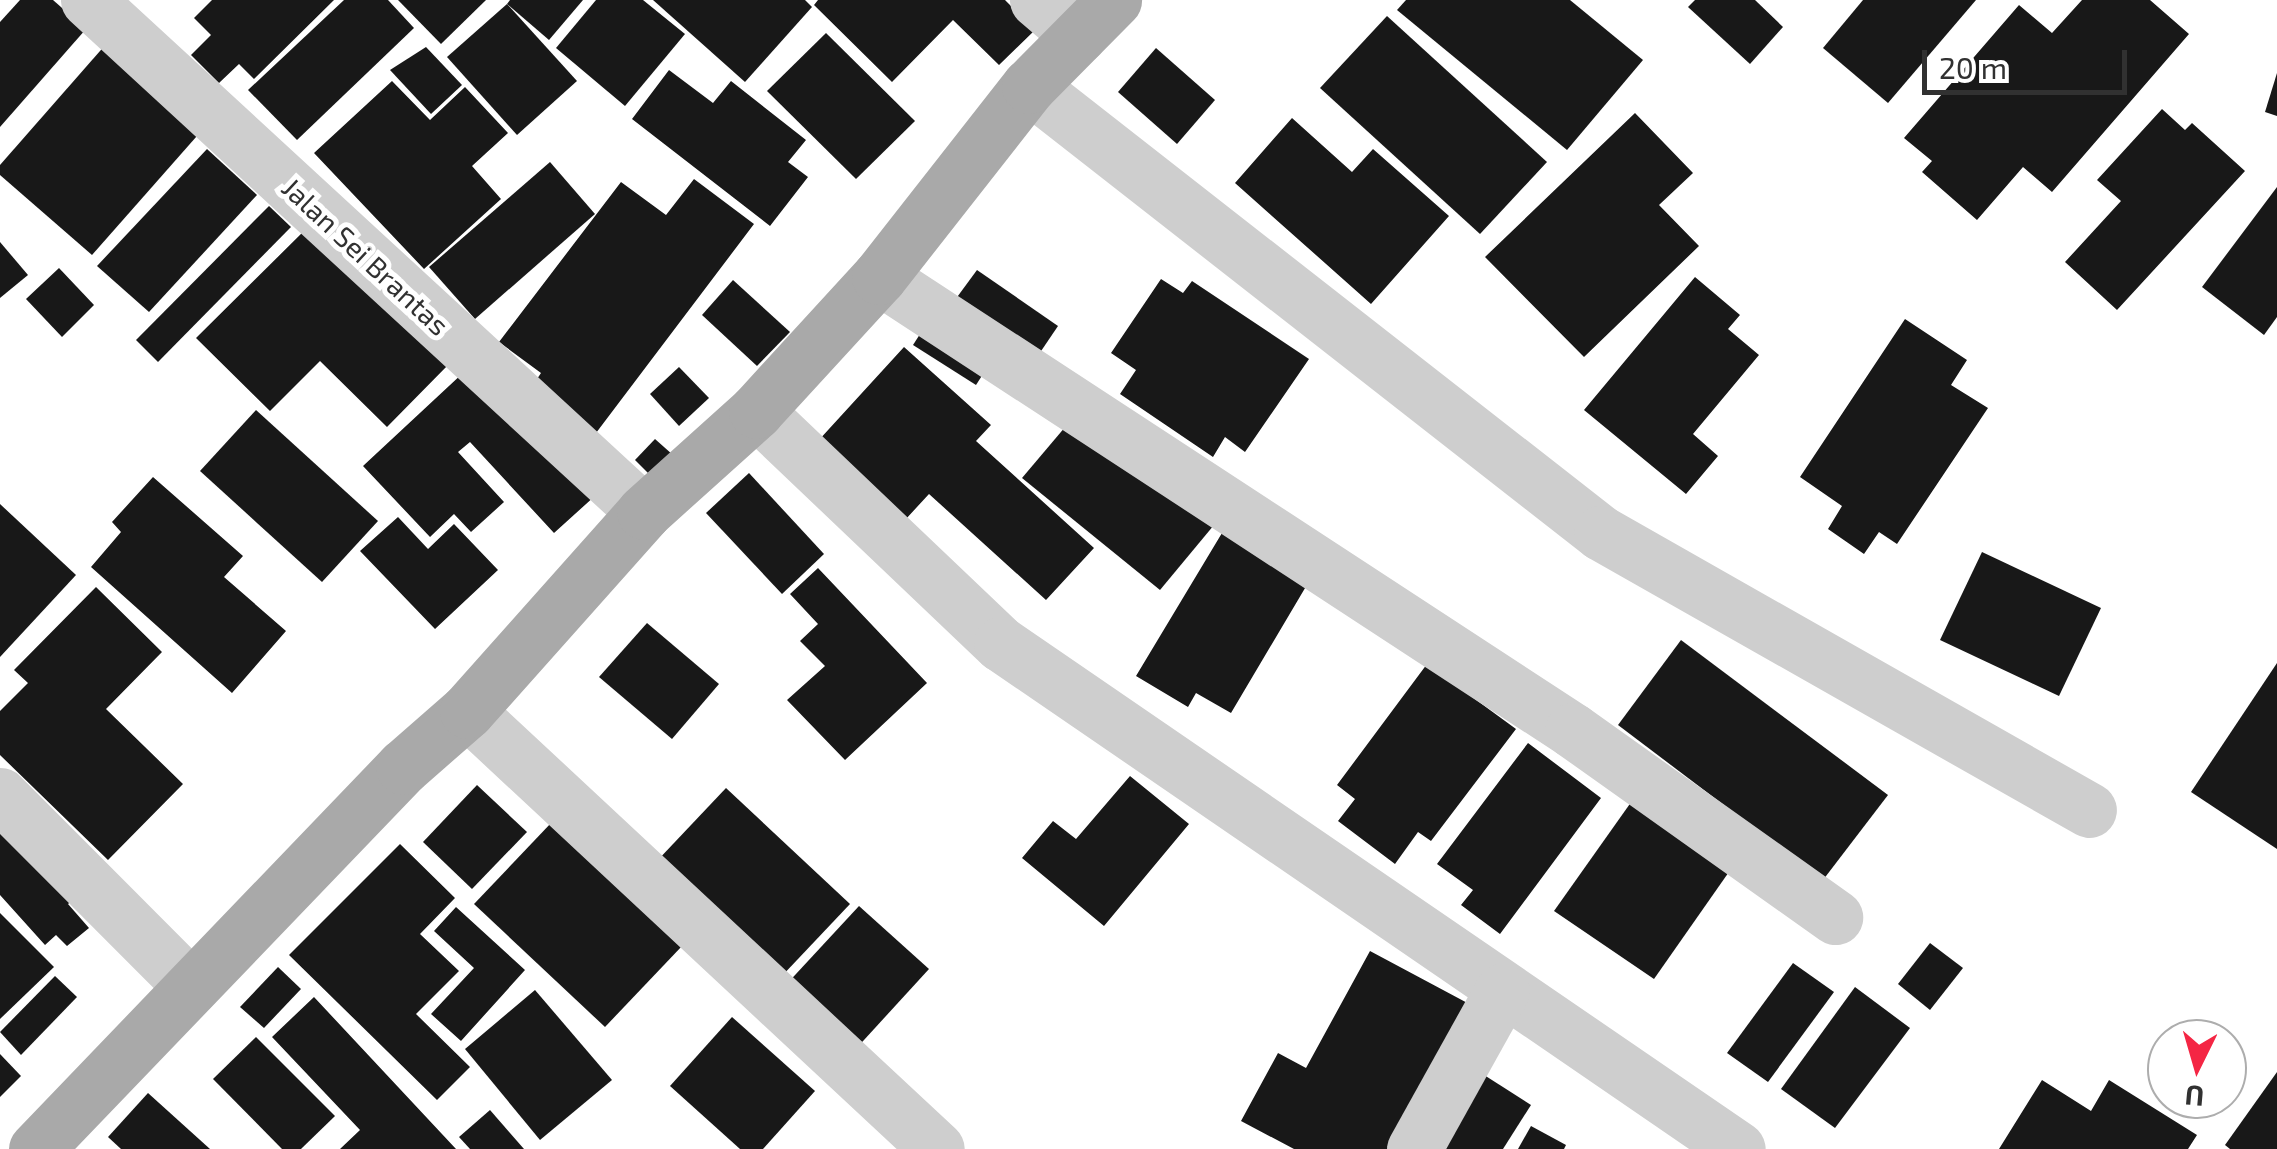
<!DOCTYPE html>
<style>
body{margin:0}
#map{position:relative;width:2277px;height:1149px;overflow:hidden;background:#fff;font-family:"Exo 2",sans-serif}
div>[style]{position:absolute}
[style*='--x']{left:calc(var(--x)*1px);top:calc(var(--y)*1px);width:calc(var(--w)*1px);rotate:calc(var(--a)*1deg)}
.building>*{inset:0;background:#181818}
.minor>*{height:55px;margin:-27.5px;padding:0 27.5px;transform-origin:27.5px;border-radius:27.5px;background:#cecece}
.primary>*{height:55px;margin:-27.5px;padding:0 27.5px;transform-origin:27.5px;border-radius:27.5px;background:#a9a9a9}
span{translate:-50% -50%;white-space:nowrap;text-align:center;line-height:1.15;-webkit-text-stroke:10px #fff;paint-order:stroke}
.street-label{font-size:28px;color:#313131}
.north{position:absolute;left:2147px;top:1019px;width:100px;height:100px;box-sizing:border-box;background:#fff;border:2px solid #adadad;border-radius:50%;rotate:185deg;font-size:28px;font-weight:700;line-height:40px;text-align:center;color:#313131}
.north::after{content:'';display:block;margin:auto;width:35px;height:45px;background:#f42644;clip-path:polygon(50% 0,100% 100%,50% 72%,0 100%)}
.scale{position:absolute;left:1922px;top:50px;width:205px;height:45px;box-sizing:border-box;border:5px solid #313131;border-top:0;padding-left:12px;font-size:30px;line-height:35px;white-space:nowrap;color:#313131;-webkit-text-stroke:8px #fff;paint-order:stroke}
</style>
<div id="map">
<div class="building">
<div style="clip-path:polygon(20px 0,53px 0,86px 29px,0 127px,0 22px)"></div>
<div style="clip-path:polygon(212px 0,334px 0,254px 79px,239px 64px,219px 83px,191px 55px,211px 35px,194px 18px)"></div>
<div style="clip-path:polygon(344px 0,388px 0,414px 28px,297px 140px,248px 90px)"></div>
<div style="clip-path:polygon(398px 0,486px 0,441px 44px)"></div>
<div style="clip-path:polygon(510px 0,583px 0,549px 40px,507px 4px)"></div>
<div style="clip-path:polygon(596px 0,643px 0,685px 34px,625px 106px,556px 48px)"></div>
<div style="clip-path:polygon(653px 0,805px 0,812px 7px,745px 82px)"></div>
<div style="clip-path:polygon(818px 0,1005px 0,1035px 30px,999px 65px,953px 20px,892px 82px,814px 5px)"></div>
<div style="clip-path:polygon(1406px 0,1570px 0,1643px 60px,1567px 150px,1397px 10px)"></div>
<div style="clip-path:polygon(1695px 0,1755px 0,1783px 27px,1750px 64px,1688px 7px)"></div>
<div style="clip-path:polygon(1863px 0,1976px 0,1888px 103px,1823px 48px)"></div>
<div style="clip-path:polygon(2082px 0,2150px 0,2189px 34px,2052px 192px,2023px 167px,1977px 220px,1922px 172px,1932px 161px,1904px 138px,2019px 5px,2052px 33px)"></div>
<div style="clip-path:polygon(507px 4px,577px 81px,517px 135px,447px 57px)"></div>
<div style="clip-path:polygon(1387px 16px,1547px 162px,1480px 234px,1320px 88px)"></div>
<div style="clip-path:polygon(826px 33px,915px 121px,856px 179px,767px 91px)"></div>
<div style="clip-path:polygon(107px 43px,204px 128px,92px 255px,0 175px,0 165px)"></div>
<div style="clip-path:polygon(426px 47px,462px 85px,431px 114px,390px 70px)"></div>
<div style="clip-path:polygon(1156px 48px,1215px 100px,1177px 144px,1118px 92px)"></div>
<div style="clip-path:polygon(669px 70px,713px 103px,731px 81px,806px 140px,788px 162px,808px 177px,770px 226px,632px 119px)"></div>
<div style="clip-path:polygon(2277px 73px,2277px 116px,2265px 112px)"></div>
<div style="clip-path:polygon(392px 81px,430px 120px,465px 87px,508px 133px,472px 166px,501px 199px,424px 269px,314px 153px)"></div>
<div style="clip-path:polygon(2162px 109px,2185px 130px,2192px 123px,2245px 171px,2117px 310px,2065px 262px,2121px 201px,2097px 180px)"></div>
<div style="clip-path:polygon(1635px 113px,1693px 173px,1659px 205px,1699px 246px,1584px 357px,1485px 257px)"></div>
<div style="clip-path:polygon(1292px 118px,1352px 172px,1373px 149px,1449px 216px,1371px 304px,1235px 183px)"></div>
<div style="clip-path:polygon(207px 149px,257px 195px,149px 312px,97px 266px)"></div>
<div style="clip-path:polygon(550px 162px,595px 214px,475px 319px,429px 267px)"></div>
<div style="clip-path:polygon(694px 179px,754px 224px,596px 433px,533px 385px,541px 373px,499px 342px,621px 182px,666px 215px)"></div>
<div style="clip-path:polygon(2277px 187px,2277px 317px,2264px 335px,2202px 287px)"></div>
<div style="clip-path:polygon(269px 206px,291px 227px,158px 362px,136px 340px)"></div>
<div style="clip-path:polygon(309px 226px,449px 364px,387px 427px,320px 361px,270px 411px,196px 338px)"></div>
<div style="clip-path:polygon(0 242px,28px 275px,0 298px)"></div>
<div style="clip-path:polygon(59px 268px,94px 305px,62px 337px,26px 299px)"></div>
<div style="clip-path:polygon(977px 270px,1058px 326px,1035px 360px,952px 304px)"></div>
<div style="clip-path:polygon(1695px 277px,1740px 315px,1728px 329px,1759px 355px,1693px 434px,1718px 456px,1686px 494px,1584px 410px)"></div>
<div style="clip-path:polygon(1161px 279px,1183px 293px,1192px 281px,1309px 359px,1245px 452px,1225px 437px,1213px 457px,1120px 394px,1136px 370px,1111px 353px)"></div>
<div style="clip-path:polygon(733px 280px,790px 332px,757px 366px,702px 315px)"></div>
<div style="clip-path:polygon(931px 317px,994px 357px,976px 385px,913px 345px)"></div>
<div style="clip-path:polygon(1905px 319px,1967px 360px,1951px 385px,1988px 408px,1897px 544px,1879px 532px,1864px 554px,1828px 529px,1842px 506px,1800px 477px)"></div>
<div style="clip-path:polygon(904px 347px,991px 425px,976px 441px,1094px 548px,1046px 600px,929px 494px,905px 520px,818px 441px)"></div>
<div style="clip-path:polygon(679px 367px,709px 398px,679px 426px,650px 394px)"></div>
<div style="clip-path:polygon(464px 372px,596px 495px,554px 533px,470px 442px,458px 452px,504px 502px,471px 532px,454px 514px,430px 537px,363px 466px)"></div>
<div style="clip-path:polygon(256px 410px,378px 521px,322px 582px,200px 471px)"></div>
<div style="clip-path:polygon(1077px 413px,1214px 525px,1160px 590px,1022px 478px)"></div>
<div style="clip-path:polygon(655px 439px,673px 455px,652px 477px,635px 460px)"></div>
<div style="clip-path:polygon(749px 473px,824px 554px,782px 594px,706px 513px)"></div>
<div style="clip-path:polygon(153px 477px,243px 556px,224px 577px,286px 631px,232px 693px,91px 567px,121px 532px,112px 522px)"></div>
<div style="clip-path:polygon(0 504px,76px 575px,0 657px)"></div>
<div style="clip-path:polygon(398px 517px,428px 549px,454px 524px,498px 570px,435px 629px,360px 551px)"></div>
<div style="clip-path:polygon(1225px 528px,1311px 578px,1231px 713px,1196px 693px,1188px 707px,1136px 676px)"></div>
<div style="clip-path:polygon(1982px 552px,2101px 608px,2059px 696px,1940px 640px)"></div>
<div style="clip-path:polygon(818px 568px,927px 683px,845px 760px,787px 700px,825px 666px,800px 641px,818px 624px,790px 594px)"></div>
<div style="clip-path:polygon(96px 587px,162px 652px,106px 709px,183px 784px,108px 860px,0 755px,0 711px,28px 683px,14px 670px)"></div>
<div style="clip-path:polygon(647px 623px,719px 684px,672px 739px,599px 677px)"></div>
<div style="clip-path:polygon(1681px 640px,1888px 795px,1823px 880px,1618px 725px)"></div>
<div style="clip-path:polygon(2277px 663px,2277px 849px,2191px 792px)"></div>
<div style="clip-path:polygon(1427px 664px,1516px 729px,1431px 841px,1418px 832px,1395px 864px,1338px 821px,1355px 799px,1337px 785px)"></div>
<div style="clip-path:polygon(1528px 743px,1601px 798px,1500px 934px,1461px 905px,1473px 890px,1437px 864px)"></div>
<div style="clip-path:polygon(1130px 776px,1189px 824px,1104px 926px,1022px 858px,1053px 821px,1076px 839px)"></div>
<div style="clip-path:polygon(477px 785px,527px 832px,472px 889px,423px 842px)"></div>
<div style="clip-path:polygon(726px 788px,850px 904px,780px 978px,656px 862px)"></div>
<div style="clip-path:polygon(1639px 791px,1738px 859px,1654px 979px,1554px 911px)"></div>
<div style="clip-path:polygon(0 816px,75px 898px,68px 904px,89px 928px,67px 946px,56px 935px,45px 945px,0 895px)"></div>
<div style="clip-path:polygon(552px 822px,683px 945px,605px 1027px,474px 904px)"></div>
<div style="clip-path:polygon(400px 844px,455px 898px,420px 934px,459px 971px,416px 1014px,470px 1067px,437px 1100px,289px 955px)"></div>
<div style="clip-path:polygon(859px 906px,929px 969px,853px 1052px,783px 988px)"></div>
<div style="clip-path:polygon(456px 907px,525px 970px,461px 1041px,431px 1014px,474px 968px,434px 931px)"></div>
<div style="clip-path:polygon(0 913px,54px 967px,0 1019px)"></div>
<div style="clip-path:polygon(1930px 943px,1963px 968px,1930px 1010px,1898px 984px)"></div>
<div style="clip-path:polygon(1370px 951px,1473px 1006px,1395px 1149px,1294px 1149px,1241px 1121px,1278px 1053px,1306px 1068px)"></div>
<div style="clip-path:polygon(1793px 963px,1834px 992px,1768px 1082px,1727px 1053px)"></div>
<div style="clip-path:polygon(278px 967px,301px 989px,264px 1028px,240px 1007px)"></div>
<div style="clip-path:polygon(55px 976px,77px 997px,21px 1055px,0 1032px)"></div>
<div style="clip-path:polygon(1855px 987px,1910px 1028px,1835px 1128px,1781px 1089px)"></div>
<div style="clip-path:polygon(535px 990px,612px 1080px,540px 1140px,465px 1049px)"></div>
<div style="clip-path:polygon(314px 997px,456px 1149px,340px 1149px,360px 1130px,272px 1037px)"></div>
<div style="clip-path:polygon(732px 1017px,815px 1091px,763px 1149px,740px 1149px,670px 1086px)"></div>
<div style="clip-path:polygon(256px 1037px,335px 1116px,301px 1149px,282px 1149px,213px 1079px)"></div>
<div style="clip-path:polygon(0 1054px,21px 1076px,0 1097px)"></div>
<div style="clip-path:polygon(2277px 1072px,2277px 1149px,2230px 1149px,2225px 1145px)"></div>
<div style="clip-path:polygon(1481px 1073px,1531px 1105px,1503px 1149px,1433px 1149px)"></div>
<div style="clip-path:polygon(2042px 1080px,2091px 1111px,2109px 1080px,2197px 1135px,2188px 1149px,1999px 1149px)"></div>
<div style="clip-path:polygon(148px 1093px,210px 1149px,121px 1149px,108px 1137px)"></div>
<div style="clip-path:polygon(490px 1110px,524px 1149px,470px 1149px,459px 1137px)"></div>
<div style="clip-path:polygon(1531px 1126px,1566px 1145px,1564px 1149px,1518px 1149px)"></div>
</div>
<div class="minor">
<div style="--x:88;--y:0;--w:756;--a:42.64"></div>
<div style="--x:1037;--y:0;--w:55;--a:40.6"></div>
<div style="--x:1029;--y:86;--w:726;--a:38.01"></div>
<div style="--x:1601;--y:533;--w:561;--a:29.58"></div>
<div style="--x:879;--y:277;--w:828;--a:33.17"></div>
<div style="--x:1572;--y:730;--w:323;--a:35.4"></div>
<div style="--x:756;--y:411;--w:338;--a:43.6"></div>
<div style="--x:1001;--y:644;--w:893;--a:34.42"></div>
<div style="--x:467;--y:711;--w:642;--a:42.98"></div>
<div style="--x:0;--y:795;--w:271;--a:45.1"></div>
<div style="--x:1414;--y:1149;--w:181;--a:-60.9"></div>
</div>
<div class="primary">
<div style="--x:36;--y:1149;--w:530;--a:-46.15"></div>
<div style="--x:403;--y:767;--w:85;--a:-41.2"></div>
<div style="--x:467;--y:711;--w:266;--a:-48.3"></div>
<div style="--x:644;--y:512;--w:151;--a:-42"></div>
<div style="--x:756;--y:411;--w:182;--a:-47.5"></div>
<div style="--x:879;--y:277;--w:243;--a:-51.9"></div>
<div style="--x:1029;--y:86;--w:121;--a:-45.3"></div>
</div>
<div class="street-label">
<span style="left:366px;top:256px;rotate:43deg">Jalan Sei Brantas</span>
</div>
<div class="north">U</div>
<div class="scale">20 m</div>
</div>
